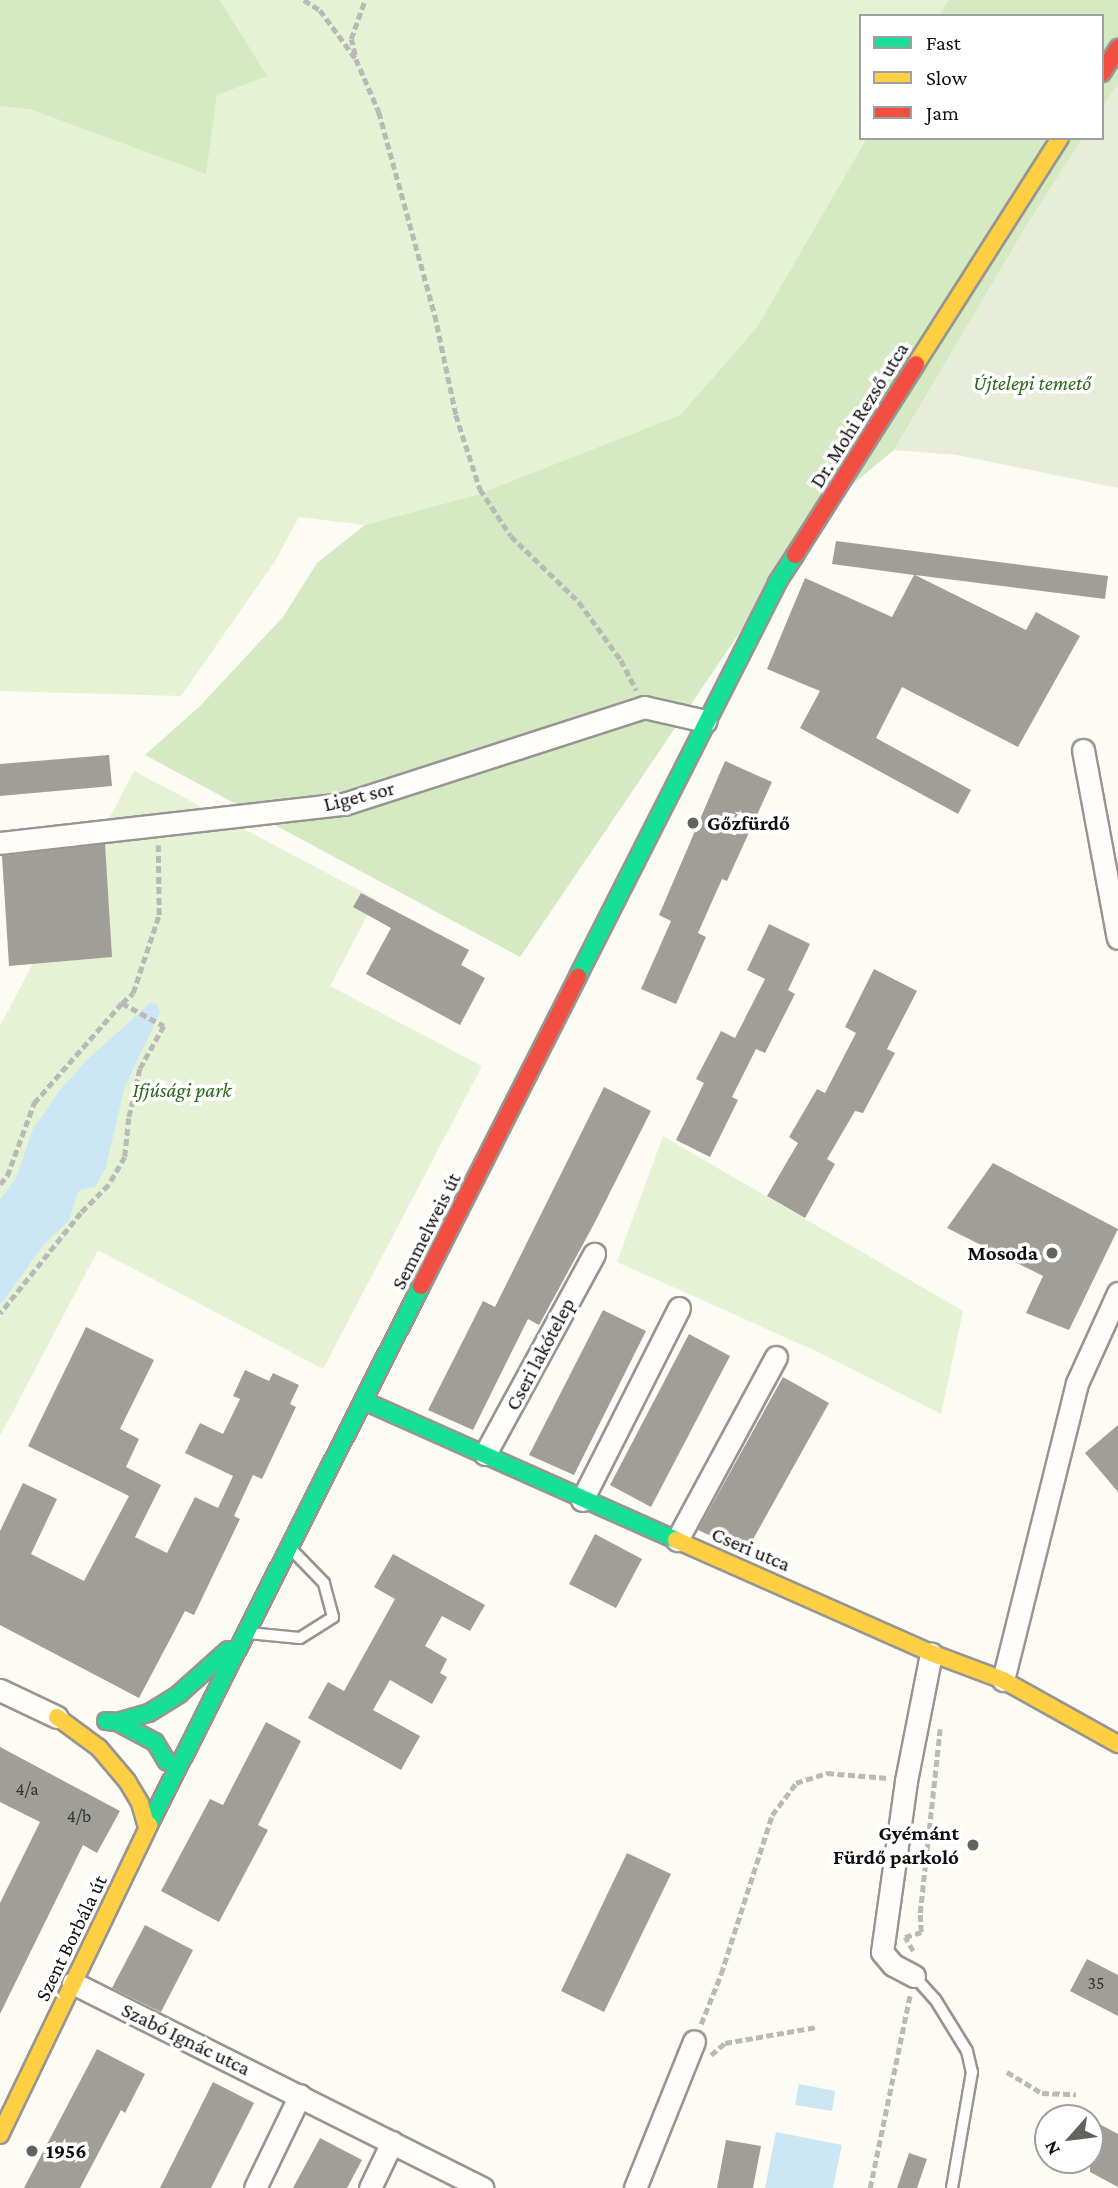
<!DOCTYPE html>
<meta charset="utf-8">
<style>
body{margin:0}
#map{position:relative;width:1118px;height:2188px;overflow:hidden;background:#fcfbf4;font-family:"Crimson Pro",serif}
div>[style]{position:absolute}
[style*='--x']{left:calc(var(--x)*1px);top:calc(var(--y)*1px);width:calc(var(--w)*1px);rotate:calc(var(--a)*1deg)}
.green>*{inset:0;background:#e5f2d4}
.forest>*{inset:0;background:#d5e9c2}
.cemetery>*{inset:0;background:#e7edd8}
.water>*{inset:0;background:#cbe6f5}
.building>*{inset:0;background:#a09e99}
.path>*{height:4.5px;margin-top:-2.25px;transform-origin:0;background:repeating-linear-gradient(90deg,#b9b9b8 0 7px,transparent 0 10.5px)}
.roads{filter:drop-shadow(2px 0 #969592) drop-shadow(-2px 0 #969592) drop-shadow(0 2px #969592) drop-shadow(0 -2px #969592)}
.lane>*{height:10px;margin:-5px;padding:0 5px;transform-origin:5px;border-radius:5px;background:#fffefd}
.street>*{height:21px;margin:-10.5px;padding:0 10.5px;transform-origin:10.5px;border-radius:10.5px;background:#fffefd}
.fast>*{height:16px;margin:-8px;padding:0 8px;transform-origin:8px;border-radius:8px;background:#16e098}
.slow>*{height:16px;margin:-8px;padding:0 8px;transform-origin:8px;border-radius:8px;background:#ffcf43}
.jam>*{height:16px;margin:-8px;padding:0 8px;transform-origin:8px;border-radius:8px;background:#f24e42}
.dots>*{width:19px;height:19px;translate:-50% -50%;box-sizing:border-box;border:4px solid #fff;border-radius:50%}
span{translate:-50% -50%;white-space:nowrap;text-align:center;line-height:1.15;-webkit-text-stroke:7px #fff;paint-order:stroke}
.number-label{font-size:18px;color:#333332}
.number-label span{-webkit-text-stroke-width:0}
.park-label{font-size:21px;color:#2c681e;font-style:italic}
.street-label{font-size:21px;color:#0f0f0f}
.poi-label{font-size:21px;color:#0f0f0f;font-weight:700}
.left{translate:0 -50%;text-align:left}
.right{translate:-100% -50%;text-align:right}
.legend{position:absolute;left:859px;top:14px;width:245px;height:126px;box-sizing:border-box;background:#fff;border:2px solid #9f9f9f;margin:0;padding:9px 12px;list-style:none;font-size:21px;color:#0f0f0f}
.legend li{display:flex;align-items:center;gap:14px;height:35px}
.legend b{width:35px;border:2px solid #9f9f9f}
.north{position:absolute;left:1034px;top:2104px;width:70px;height:70px;box-sizing:border-box;background:#fff;border:2px solid #9f9f9f;border-radius:50%;rotate:242deg;font-size:19px;font-weight:700;line-height:28px;text-align:center;color:#0f0f0f}
.north::after{content:'';display:block;margin:auto;width:24px;height:32px;background:#62625f;clip-path:polygon(50% 0,100% 100%,50% 72%,0 100%)}
</style>
<div id="map">
<div class="green">
<div style="clip-path:polygon(220px 0,948px 0,939px 16px,861px 16px,861px 138px,867px 138px,757px 327px,680px 415px,476px 495px,365px 525px,299px 517px,275px 561px,181px 696px,0 691px,0 106px,32px 110px,206px 174px,217px 94px,266px 76px)"></div>
<div style="clip-path:polygon(134px 771px,376px 899px,330px 986px,482px 1066px,323px 1369px,98px 1250px,0 1436px,0 1026px)"></div>
<div style="clip-path:polygon(663px 1136px,963px 1311px,941px 1414px,818px 1352px,617px 1262px)"></div>
</div>
<div class="forest">
<div style="clip-path:polygon(0 0,220px 0,267px 76px,217px 95px,206px 174px,32px 110px,0 106px)"></div>
<div style="clip-path:polygon(948px 0,1118px 0,1118px 84px,1102px 108px,1102px 16px,939px 16px)"></div>
<div style="clip-path:polygon(867px 138px,1083px 138px,1030px 220px,894px 450px,824px 508px,520px 957px,145px 755px,200px 706px,283px 617px,317px 563px,365px 525px,476px 495px,680px 415px,757px 327px)"></div>
</div>
<div class="cemetery">
<div style="clip-path:polygon(1118px 84px,1118px 488px,957px 455px,894px 450px,1030px 220px,1083px 138px,1102px 138px,1102px 108px)"></div>
</div>
<div class="water">
<div style="clip-path:polygon(150px 1003px,157px 1005px,160px 1012px,124px 1089px,106px 1167px,95px 1187px,82px 1189px,77px 1194px,69px 1221px,45px 1243px,0 1305px,0 1200px,16px 1178px,33px 1129px,60px 1090px,86px 1061px)"></div>
<div style="clip-path:polygon(799px 2084px,835px 2091px,832px 2111px,795px 2105px)"></div>
<div style="clip-path:polygon(776px 2132px,842px 2145px,833px 2188px,765px 2188px)"></div>
</div>
<div class="building">
<div style="clip-path:polygon(836px 541px,1108px 576px,1105px 599px,915px 575px,1026px 630px,1036px 612px,1080px 636px,1018px 747px,902px 687px,876px 738px,971px 790px,958px 814px,800px 728px,820px 691px,767px 669px,805px 578px,892px 617px,914px 575px,832px 564px)"></div>
<div style="clip-path:polygon(109px 755px,112px 786px,0 796px,0 764px)"></div>
<div style="clip-path:polygon(725px 761px,772px 782px,727px 881px,722px 879px,698px 933px,706px 937px,676px 1004px,641px 989px,671px 921px,659px 915px)"></div>
<div style="clip-path:polygon(105px 844px,112px 957px,9px 966px,2px 856px)"></div>
<div style="clip-path:polygon(361px 893px,469px 950px,461px 965px,485px 978px,460px 1025px,366px 974px,391px 928px,353px 907px)"></div>
<div style="clip-path:polygon(769px 924px,810px 944px,788px 990px,795px 994px,765px 1053px,756px 1049px,732px 1097px,738px 1100px,710px 1157px,676px 1140px,704px 1083px,696px 1079px,721px 1031px,735px 1038px,765px 979px,747px 970px)"></div>
<div style="clip-path:polygon(874px 969px,917px 991px,887px 1049px,895px 1053px,863px 1113px,855px 1111px,827px 1159px,835px 1164px,805px 1218px,767px 1196px,798px 1143px,789px 1137px,817px 1089px,825px 1093px,856px 1033px,845px 1027px)"></div>
<div style="clip-path:polygon(604px 1087px,651px 1111px,594px 1224px,539px 1325px,528px 1319px,473px 1430px,428px 1410px,483px 1301px,495px 1307px)"></div>
<div style="clip-path:polygon(993px 1163px,1118px 1229px,1069px 1330px,1026px 1313px,1043px 1276px,947px 1228px)"></div>
<div style="clip-path:polygon(603px 1310px,646px 1331px,574px 1475px,529px 1455px)"></div>
<div style="clip-path:polygon(86px 1327px,154px 1360px,120px 1429px,139px 1439px,126px 1467px,161px 1485px,135px 1537px,167px 1553px,195px 1497px,218px 1508px,233px 1476px,185px 1453px,200px 1423px,223px 1434px,240px 1399px,233px 1396px,245px 1370px,269px 1381px,273px 1373px,299px 1385px,290px 1404px,296px 1407px,262px 1479px,253px 1475px,234px 1516px,240px 1519px,194px 1615px,185px 1611px,139px 1698px,0 1625px,0 1531px,23px 1483px,57px 1499px,31px 1554px,84px 1581px,129px 1496px,28px 1446px)"></div>
<div style="clip-path:polygon(689px 1334px,730px 1356px,651px 1507px,610px 1485px)"></div>
<div style="clip-path:polygon(783px 1377px,829px 1403px,746px 1552px,698px 1530px)"></div>
<div style="clip-path:polygon(1118px 1425px,1118px 1492px,1085px 1453px)"></div>
<div style="clip-path:polygon(595px 1534px,642px 1559px,616px 1608px,569px 1584px)"></div>
<div style="clip-path:polygon(393px 1554px,485px 1605px,470px 1631px,442px 1616px,425px 1646px,447px 1659px,440px 1673px,447px 1677px,432px 1704px,390px 1680px,373px 1710px,420px 1736px,401px 1770px,308px 1718px,328px 1682px,344px 1691px,395px 1599px,374px 1587px)"></div>
<div style="clip-path:polygon(266px 1722px,301px 1741px,258px 1825px,268px 1830px,219px 1922px,161px 1891px,210px 1799px,223px 1805px)"></div>
<div style="clip-path:polygon(0 1747px,120px 1811px,97px 1853px,83px 1845px,0 2014px,0 1903px,40px 1822px,0 1802px)"></div>
<div style="clip-path:polygon(627px 1853px,671px 1874px,604px 2012px,561px 1991px)"></div>
<div style="clip-path:polygon(145px 1925px,193px 1950px,161px 2012px,112px 1988px)"></div>
<div style="clip-path:polygon(1087px 1959px,1118px 1975px,1118px 2016px,1070px 1991px)"></div>
<div style="clip-path:polygon(97px 2049px,145px 2074px,125px 2113px,121px 2110px,80px 2188px,24px 2188px)"></div>
<div style="clip-path:polygon(213px 2082px,254px 2103px,211px 2188px,160px 2188px)"></div>
<div style="clip-path:polygon(1090px 2119px,1118px 2134px,1118px 2187px,1090px 2172px)"></div>
<div style="clip-path:polygon(320px 2138px,362px 2160px,347px 2188px,293px 2188px)"></div>
<div style="clip-path:polygon(726px 2140px,761px 2146px,753px 2188px,717px 2188px)"></div>
<div style="clip-path:polygon(909px 2153px,927px 2159px,917px 2188px,897px 2188px)"></div>
</div>
<div class="path">
<div style="--x:304;--y:0;--w:19;--a:32"></div>
<div style="--x:320;--y:10;--w:61;--a:53.7"></div>
<div style="--x:356;--y:59;--w:58;--a:66.5"></div>
<div style="--x:379;--y:112;--w:211;--a:74.6"></div>
<div style="--x:435;--y:315;--w:102;--a:78.1"></div>
<div style="--x:456;--y:415;--w:78;--a:72"></div>
<div style="--x:480;--y:489;--w:56;--a:56.6"></div>
<div style="--x:511;--y:536;--w:95;--a:44.1"></div>
<div style="--x:579;--y:602;--w:72;--a:54.1"></div>
<div style="--x:621;--y:660;--w:34;--a:63"></div>
<div style="--x:355;--y:55;--w:16;--a:-104"></div>
<div style="--x:351;--y:39;--w:41;--a:-70.3"></div>
<div style="--x:122;--y:1003;--w:15;--a:-42"></div>
<div style="--x:133;--y:993;--w:82;--a:-71.6"></div>
<div style="--x:159;--y:915;--w:70;--a:-90.8"></div>
<div style="--x:0;--y:1184;--w:11;--a:-49"></div>
<div style="--x:7;--y:1176;--w:78;--a:-69.7"></div>
<div style="--x:34;--y:1103;--w:133;--a:-48.7"></div>
<div style="--x:122;--y:1003;--w:48;--a:28.7"></div>
<div style="--x:164;--y:1026;--w:49;--a:119.2"></div>
<div style="--x:140;--y:1069;--w:50;--a:102.7"></div>
<div style="--x:129;--y:1118;--w:39;--a:96"></div>
<div style="--x:125;--y:1157;--w:32;--a:120"></div>
<div style="--x:109;--y:1185;--w:40;--a:135"></div>
<div style="--x:81;--y:1213;--w:129;--a:128.7"></div>
<div style="--x:913;--y:1951;--w:16;--a:-120"></div>
<div style="--x:905;--y:1937;--w:17;--a:-17"></div>
<div style="--x:921;--y:1932;--w:19;--a:-93"></div>
<div style="--x:920;--y:1913;--w:185;--a:-83.8"></div>
<div style="--x:701;--y:2024;--w:54;--a:-68.2"></div>
<div style="--x:721;--y:1974;--w:167;--a:-72.2"></div>
<div style="--x:772;--y:1815;--w:40;--a:-53"></div>
<div style="--x:796;--y:1783;--w:33;--a:-18"></div>
<div style="--x:827;--y:1773;--w:61;--a:4.7"></div>
<div style="--x:711;--y:2055;--w:18;--a:-41"></div>
<div style="--x:725;--y:2043;--w:93;--a:-9.9"></div>
<div style="--x:1007;--y:2072;--w:41;--a:31"></div>
<div style="--x:1042;--y:2093;--w:34;--a:2"></div>
<div style="--x:870;--y:2188;--w:198;--a:-78.3"></div>
</div>
<div class="roads">
<div class="lane">
<div style="--x:248;--y:1633;--w:52;--a:5.5"></div>
<div style="--x:300;--y:1638;--w:39;--a:-32"></div>
<div style="--x:333;--y:1617;--w:35;--a:-105"></div>
<div style="--x:324;--y:1583;--w:47;--a:-134.1"></div>
<div style="--x:914;--y:1976;--w:31;--a:48"></div>
<div style="--x:935;--y:1999;--w:61;--a:58.4"></div>
<div style="--x:967;--y:2051;--w:22;--a:77"></div>
<div style="--x:972;--y:2072;--w:118;--a:99.8"></div>
</div>
<div class="street">
<div style="--x:1083;--y:750;--w:191;--a:79.5"></div>
<div style="--x:0;--y:843;--w:346;--a:-6.5"></div>
<div style="--x:344;--y:804;--w:315;--a:-17.9"></div>
<div style="--x:644;--y:707;--w:63;--a:12.9"></div>
<div style="--x:485;--y:1454;--w:228;--a:-61.4"></div>
<div style="--x:582;--y:1500;--w:215;--a:-63.2"></div>
<div style="--x:677;--y:1540;--w:208;--a:-61.6"></div>
<div style="--x:1003;--y:1680;--w:306;--a:-76"></div>
<div style="--x:1077;--y:1383;--w:99;--a:-65.5"></div>
<div style="--x:0;--y:1690;--w:63;--a:25.3"></div>
<div style="--x:914;--y:1976;--w:24;--a:-152"></div>
<div style="--x:893;--y:1965;--w:17;--a:-130"></div>
<div style="--x:882;--y:1952;--w:173;--a:-82"></div>
<div style="--x:906;--y:1781;--w:130;--a:-78.9"></div>
<div style="--x:73;--y:1983;--w:458;--a:26.6"></div>
<div style="--x:255;--y:2188;--w:103;--a:-64.2"></div>
<div style="--x:370;--y:2188;--w:51;--a:-64.4"></div>
<div style="--x:635;--y:2188;--w:158;--a:-68.1"></div>
</div>
<div class="fast">
<div style="--x:578;--y:976;--w:441;--a:-63.1"></div>
<div style="--x:777;--y:583;--w:33;--a:-57"></div>
<div style="--x:364;--y:1401;--w:342;--a:24"></div>
<div style="--x:106;--y:1721;--w:11;--a:5"></div>
<div style="--x:117;--y:1722;--w:43;--a:27.8"></div>
<div style="--x:155;--y:1742;--w:23;--a:59"></div>
<div style="--x:117;--y:1722;--w:33;--a:-16"></div>
<div style="--x:149;--y:1713;--w:36;--a:-32"></div>
<div style="--x:179;--y:1694;--w:66;--a:-41.9"></div>
<div style="--x:149;--y:1825;--w:604;--a:-63.22"></div>
</div>
<div class="slow">
<div style="--x:916;--y:364;--w:268;--a:-57.5"></div>
<div style="--x:676;--y:1540;--w:279;--a:23.9"></div>
<div style="--x:931;--y:1653;--w:77;--a:20.6"></div>
<div style="--x:1003;--y:1680;--w:132;--a:29.1"></div>
<div style="--x:57;--y:1717;--w:52;--a:36.4"></div>
<div style="--x:99;--y:1748;--w:43;--a:49.7"></div>
<div style="--x:127;--y:1781;--w:26;--a:59"></div>
<div style="--x:140;--y:1803;--w:26;--a:74"></div>
<div style="--x:0;--y:2135;--w:344;--a:-64.3"></div>
</div>
<div class="jam">
<div style="--x:1102;--y:73;--w:30;--a:-57"></div>
<div style="--x:795;--y:555;--w:226;--a:-57.6"></div>
<div style="--x:421;--y:1286;--w:347;--a:-63.1"></div>
</div>
</div>
<div class="dots">
<div style="left:693px;top:823px;background:#62625f"></div>
<div style="left:1052px;top:1253px;background:#62625f"></div>
<div style="left:973px;top:1845px;background:#62625f"></div>
<div style="left:32px;top:2151px;background:#62625f"></div>
</div>
<div class="number-label">
<span style="left:27px;top:1789px">4/a</span>
<span style="left:79px;top:1816px">4/b</span>
<span style="left:1096px;top:1983px">35</span>
</div>
<div class="park-label">
<span style="left:1032px;top:383px">Újtelepi temető</span>
<span style="left:182px;top:1090px">Ifjúsági park</span>
</div>
<div class="street-label">
<span style="left:859px;top:415px;rotate:-58deg">Dr. Mohi Rezső utca</span>
<span style="left:359px;top:796px;rotate:-14deg">Liget sor</span>
<span style="left:426px;top:1231px;rotate:-63deg">Semmelweis út</span>
<span style="left:540px;top:1354px;rotate:-62deg">Cseri lakótelep</span>
<span style="left:751px;top:1549px;rotate:23deg">Cseri utca</span>
<span style="left:71px;top:1938px;rotate:-64deg">Szent Borbála út</span>
<span style="left:186px;top:2039px;rotate:26deg">Szabó Ignác utca</span>
</div>
<div class="poi-label">
<span class="left" style="left:707px;top:823px">Gőzfürdő</span>
<span class="right" style="left:1038px;top:1253px">Mosoda</span>
<span class="right" style="left:959px;top:1845px">Gyémánt<br>Fürdő parkoló</span>
<span class="left" style="left:46px;top:2151px">1956</span>
</div>
<ul class="legend">
<li><b style="height:9px;background:#16e098"></b>Fast</li>
<li><b style="height:9px;background:#ffcf43"></b>Slow</li>
<li><b style="height:9px;background:#f24e42"></b>Jam</li>
</ul>
<div class="north">N</div>
</div>
